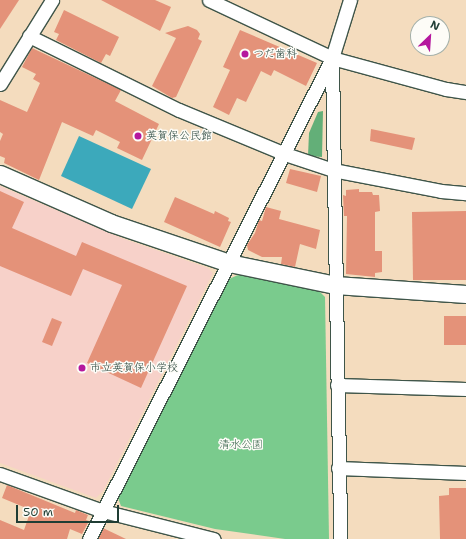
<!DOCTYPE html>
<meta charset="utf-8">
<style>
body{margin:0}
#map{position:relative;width:466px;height:539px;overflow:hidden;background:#f4dcbe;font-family:"Shantell Sans","Klee One",sans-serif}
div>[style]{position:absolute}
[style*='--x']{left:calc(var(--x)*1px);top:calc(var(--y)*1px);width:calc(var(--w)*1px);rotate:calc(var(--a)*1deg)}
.built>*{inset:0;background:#f7d1c9}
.green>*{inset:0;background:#7acb8d}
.forest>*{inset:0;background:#63af78}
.water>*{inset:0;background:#3ca9bb}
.building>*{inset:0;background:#e49279}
.roads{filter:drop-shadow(1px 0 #3f5549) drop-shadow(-1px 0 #3f5549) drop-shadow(0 1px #3f5549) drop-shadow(0 -1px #3f5549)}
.minor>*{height:13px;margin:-6.5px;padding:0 6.5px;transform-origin:6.5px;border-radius:6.5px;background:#fff}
.tertiary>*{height:17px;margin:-8.5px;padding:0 8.5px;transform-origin:8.5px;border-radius:8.5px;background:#fff}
.dots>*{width:11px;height:11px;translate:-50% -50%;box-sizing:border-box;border:2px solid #fdfcf7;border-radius:50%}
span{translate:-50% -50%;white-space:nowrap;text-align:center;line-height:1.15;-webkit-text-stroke:3px #fdfcf7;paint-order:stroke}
.poi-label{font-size:11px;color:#1f3d34}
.left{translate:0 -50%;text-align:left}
.park-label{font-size:11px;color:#36604a}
.north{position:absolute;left:410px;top:16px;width:40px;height:40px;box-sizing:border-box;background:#fdfcf7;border:1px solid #a4b0a9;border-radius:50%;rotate:25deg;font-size:11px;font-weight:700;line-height:16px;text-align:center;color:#1f3d34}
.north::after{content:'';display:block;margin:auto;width:14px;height:18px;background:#b5179e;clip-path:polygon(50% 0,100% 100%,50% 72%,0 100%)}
.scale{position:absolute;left:16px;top:505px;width:103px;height:18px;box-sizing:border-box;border:2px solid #1f3d34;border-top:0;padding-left:5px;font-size:12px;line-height:14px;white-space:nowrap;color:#1f3d34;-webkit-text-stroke:3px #fdfcf7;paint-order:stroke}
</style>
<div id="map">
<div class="built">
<div style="clip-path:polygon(0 186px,124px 239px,208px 268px,213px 273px,103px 491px,96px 498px,0 463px)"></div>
</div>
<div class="green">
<div style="clip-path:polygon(238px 275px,319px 291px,325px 297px,329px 539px,285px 539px,215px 529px,121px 506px,118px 498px,229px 279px)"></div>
</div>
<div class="forest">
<div style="clip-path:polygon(323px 111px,322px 157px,308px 156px,309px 133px,318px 112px)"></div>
</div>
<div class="water">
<div style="clip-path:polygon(79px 136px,151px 169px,132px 209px,61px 176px)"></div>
</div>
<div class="building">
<div style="clip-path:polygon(0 0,19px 0,0 29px)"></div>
<div style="clip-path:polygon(101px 0,155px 0,171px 7px,160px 31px)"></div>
<div style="clip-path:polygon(64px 10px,119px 37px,110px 56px,106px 54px,101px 63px,56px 40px,59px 34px,54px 32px)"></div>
<div style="clip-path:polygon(188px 26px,197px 30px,200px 34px,198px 39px,202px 41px,176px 97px,172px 98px,152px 86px,176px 38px,165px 33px)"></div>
<div style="clip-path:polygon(240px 30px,317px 63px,306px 86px,274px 70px,271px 76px,261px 71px,246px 102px,237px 98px,229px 115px,213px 107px,230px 70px,223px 67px)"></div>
<div style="clip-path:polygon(32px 48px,121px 90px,115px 101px,159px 124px,142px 160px,117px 148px,120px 142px,96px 130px,93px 136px,62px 122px,39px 180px,4px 163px,5px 158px,0 156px,0 141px,3px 134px,0 132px,0 100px,27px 112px,40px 83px,33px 79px,36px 74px,22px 67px)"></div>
<div style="clip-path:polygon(371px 129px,415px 138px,412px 150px,370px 141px)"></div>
<div style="clip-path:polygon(290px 169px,321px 176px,317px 192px,286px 183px)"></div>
<div style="clip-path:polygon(359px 189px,359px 192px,372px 192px,373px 195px,379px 195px,380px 211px,375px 212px,375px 251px,382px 251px,382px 272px,375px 273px,375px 277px,346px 274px,347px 216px,344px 216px,343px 195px,346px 196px,346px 190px)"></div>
<div style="clip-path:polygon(0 191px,24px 202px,12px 228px,76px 256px,82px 242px,187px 286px,141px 388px,87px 363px,122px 285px,83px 269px,71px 296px,0 266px)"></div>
<div style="clip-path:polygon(175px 197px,214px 214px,215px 211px,229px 218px,228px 221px,231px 222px,220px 247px,164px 222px)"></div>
<div style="clip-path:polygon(266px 207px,281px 211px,279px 219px,320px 230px,316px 249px,300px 244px,295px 267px,281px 264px,282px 257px,262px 257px,248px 250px,247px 245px,255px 233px,259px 220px,262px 221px)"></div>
<div style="clip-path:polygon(466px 211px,466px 280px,413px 280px,412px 212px)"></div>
<div style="clip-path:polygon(444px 316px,466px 316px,466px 345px,444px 345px)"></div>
<div style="clip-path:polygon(52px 318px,62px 322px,52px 346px,42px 342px)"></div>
<div style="clip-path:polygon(7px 485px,75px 513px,76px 510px,88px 515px,86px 520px,89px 521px,82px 534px,70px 529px,67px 539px,0 539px,0 520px,24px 530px,31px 510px,2px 498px)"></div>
<div style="clip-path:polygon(449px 488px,466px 488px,466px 539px,440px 539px,439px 496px,449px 495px)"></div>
<div style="clip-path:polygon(103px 528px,126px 539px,98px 539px)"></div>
</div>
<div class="roads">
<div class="minor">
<div style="--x:209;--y:0;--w:136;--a:25.2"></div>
<div style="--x:332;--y:58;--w:118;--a:15.2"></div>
<div style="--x:446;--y:89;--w:20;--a:9"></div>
<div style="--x:29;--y:36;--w:167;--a:26.3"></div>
<div style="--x:179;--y:110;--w:115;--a:22.5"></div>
<div style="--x:285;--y:154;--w:51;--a:18.4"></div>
<div style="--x:333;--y:170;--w:110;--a:11"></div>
<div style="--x:441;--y:191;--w:25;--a:5"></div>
<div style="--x:332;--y:62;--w:477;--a:89"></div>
<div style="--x:0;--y:84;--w:99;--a:-58.2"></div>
<div style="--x:337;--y:385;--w:129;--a:1.8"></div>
<div style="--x:338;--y:468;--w:128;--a:2.2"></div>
<div style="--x:0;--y:474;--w:109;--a:19.8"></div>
<div style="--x:103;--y:511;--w:114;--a:14.2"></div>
<div style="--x:89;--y:539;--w:539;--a:-63.2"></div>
<div style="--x:332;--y:58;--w:61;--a:-72.8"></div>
</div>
<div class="tertiary">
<div style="--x:0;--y:174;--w:121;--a:23.8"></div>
<div style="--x:111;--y:223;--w:125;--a:18.7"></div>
<div style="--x:229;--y:263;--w:108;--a:11.7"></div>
<div style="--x:335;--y:285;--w:131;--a:3.9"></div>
</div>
</div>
<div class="dots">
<div style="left:245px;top:54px;background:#b5179e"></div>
<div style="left:138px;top:136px;background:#b5179e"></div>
<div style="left:82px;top:368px;background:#b5179e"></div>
</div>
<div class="poi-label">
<span class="left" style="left:253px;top:54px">つだ歯科</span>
<span class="left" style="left:146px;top:136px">英賀保公民館</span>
<span class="left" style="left:90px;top:368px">市立英賀保小学校</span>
</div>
<div class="park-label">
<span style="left:241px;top:445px">清水公園</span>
</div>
<div class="north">N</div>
<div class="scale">50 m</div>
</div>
